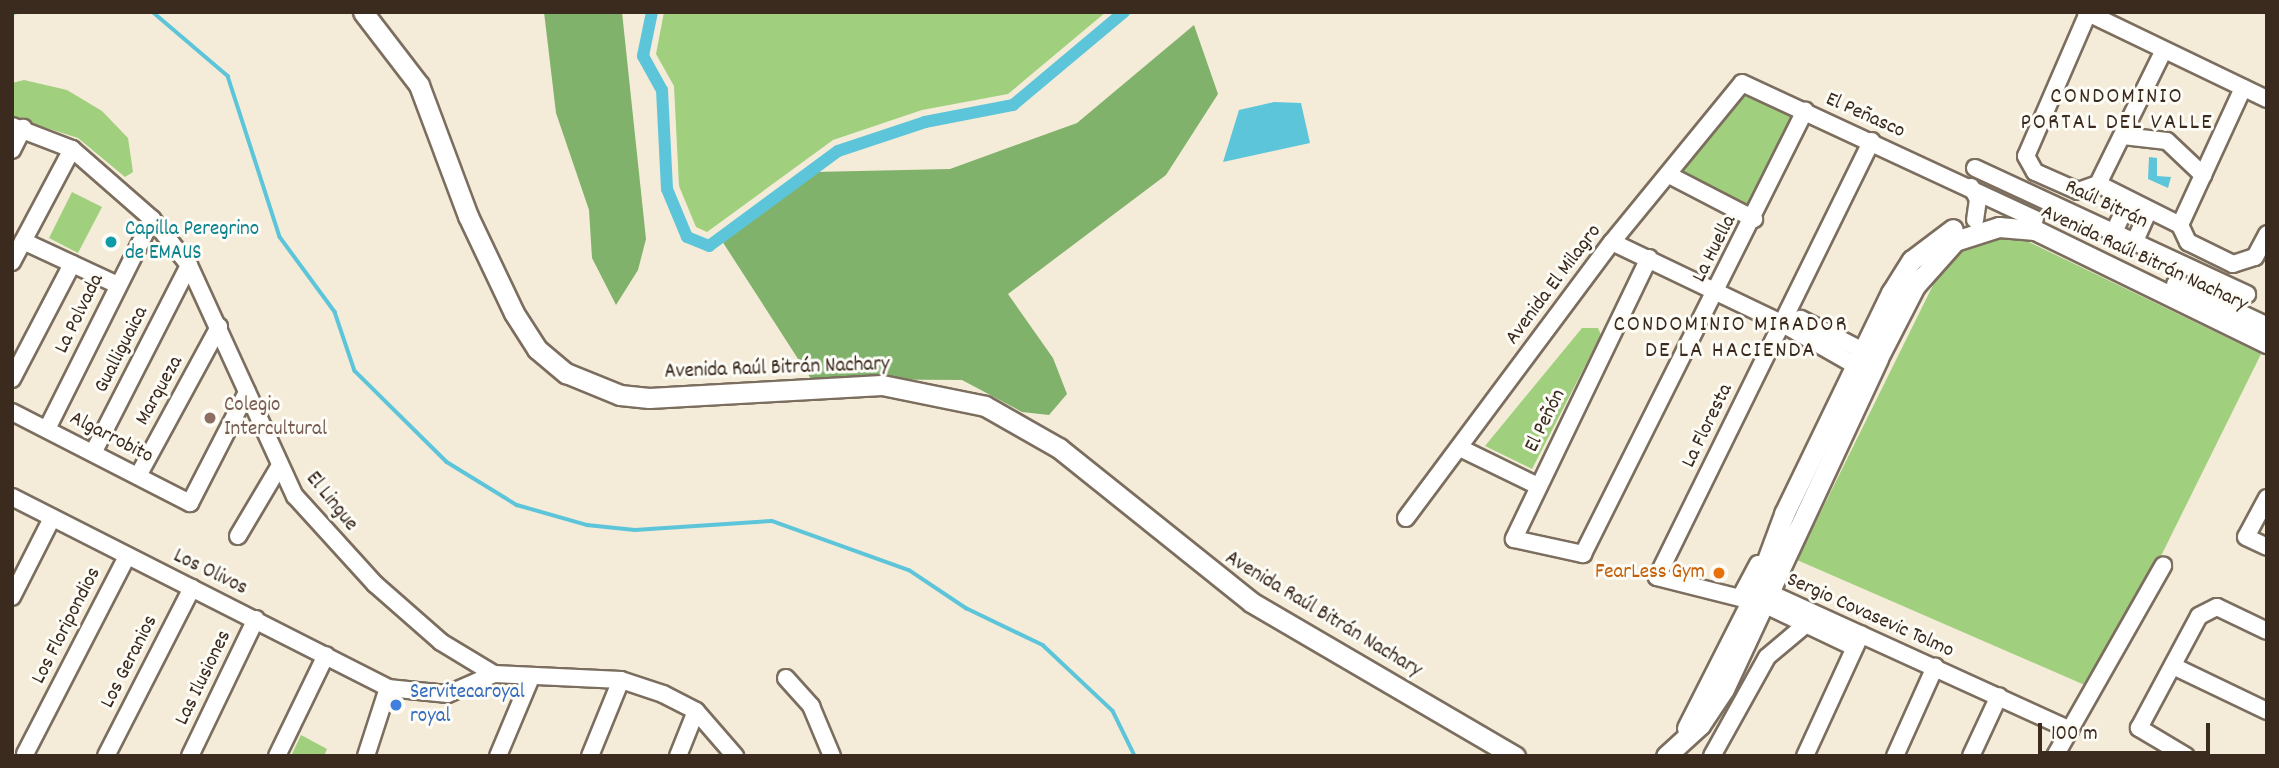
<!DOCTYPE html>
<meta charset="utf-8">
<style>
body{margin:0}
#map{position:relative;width:2279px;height:768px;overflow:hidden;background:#f4ecd8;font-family:Dekko,sans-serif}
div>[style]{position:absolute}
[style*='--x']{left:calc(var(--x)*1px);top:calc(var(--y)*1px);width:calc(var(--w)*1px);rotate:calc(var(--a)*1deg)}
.green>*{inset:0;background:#a0cf7d}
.forest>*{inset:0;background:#80b26c}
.water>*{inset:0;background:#5dc5da}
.stream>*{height:3.5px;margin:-1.75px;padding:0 1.75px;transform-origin:1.75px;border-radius:1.75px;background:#5dc5da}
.canal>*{height:12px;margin:-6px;padding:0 6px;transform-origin:6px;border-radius:6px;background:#5dc5da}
.roads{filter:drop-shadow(2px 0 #7c6e5f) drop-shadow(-2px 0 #7c6e5f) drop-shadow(0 2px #7c6e5f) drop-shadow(0 -2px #7c6e5f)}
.minor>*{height:16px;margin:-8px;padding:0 8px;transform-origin:8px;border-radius:8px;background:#fff}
.major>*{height:19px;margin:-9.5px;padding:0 9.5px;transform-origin:9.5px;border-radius:9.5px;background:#fff}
.dots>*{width:19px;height:19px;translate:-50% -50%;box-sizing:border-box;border:4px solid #fdfcf7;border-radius:50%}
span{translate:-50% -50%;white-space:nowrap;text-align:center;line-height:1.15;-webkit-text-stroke:6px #fdfcf7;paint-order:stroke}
.street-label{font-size:21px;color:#3b2a1e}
.culture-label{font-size:21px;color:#0d838f}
.left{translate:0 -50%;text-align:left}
.education-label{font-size:21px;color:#785e54}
.food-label{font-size:21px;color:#c56008}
.right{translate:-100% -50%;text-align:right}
.shop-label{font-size:21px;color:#366cbe}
.neighbourhood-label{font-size:23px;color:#3b2a1e;letter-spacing:2px}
.frame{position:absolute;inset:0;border:14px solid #3b2a1e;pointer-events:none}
.scale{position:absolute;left:2038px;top:723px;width:172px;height:32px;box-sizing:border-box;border:4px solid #3b2a1e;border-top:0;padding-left:9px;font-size:21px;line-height:24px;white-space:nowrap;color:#3b2a1e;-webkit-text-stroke:5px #fdfcf7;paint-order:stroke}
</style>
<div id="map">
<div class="green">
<div style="clip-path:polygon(664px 12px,1106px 12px,1008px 94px,922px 110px,833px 140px,707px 232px,696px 227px,679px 186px,674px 86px,656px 54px)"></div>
<div style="clip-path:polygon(24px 80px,67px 90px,102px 111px,128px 138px,133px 172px,125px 177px,78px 138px,12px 117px,12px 83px)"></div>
<div style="clip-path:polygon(1746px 91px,1795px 114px,1750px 210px,1681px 171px)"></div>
<div style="clip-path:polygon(72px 192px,102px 207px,78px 253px,49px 238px)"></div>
<div style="clip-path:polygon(1991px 235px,2027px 241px,2261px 354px,2157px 564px,2087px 686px,1797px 560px,1943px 265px,1956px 250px)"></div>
<div style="clip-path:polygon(1582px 328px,1598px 328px,1601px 335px,1532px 469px,1485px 446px)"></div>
<div style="clip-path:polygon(301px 735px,327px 749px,324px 756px,291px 756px)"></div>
</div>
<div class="forest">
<div style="clip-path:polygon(544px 12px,622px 12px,646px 239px,638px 270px,616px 305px,592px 258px,589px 210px,556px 113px)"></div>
<div style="clip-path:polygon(1194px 25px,1218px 94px,1166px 175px,1008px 294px,1053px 358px,1067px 394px,1049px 415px,1022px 412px,962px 380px,811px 379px,722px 241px,814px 172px,950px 169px,1077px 123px)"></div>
</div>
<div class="water">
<div style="clip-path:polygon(1274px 102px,1301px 103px,1310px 143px,1223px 162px,1239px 110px)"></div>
<div style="clip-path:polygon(2149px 157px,2157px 158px,2157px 176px,2171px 177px,2168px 188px,2148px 179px)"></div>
</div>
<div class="stream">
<div style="--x:153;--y:12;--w:99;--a:40.5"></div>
<div style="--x:228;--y:76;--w:169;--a:72.1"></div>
<div style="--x:280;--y:237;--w:93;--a:53.7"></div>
<div style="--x:335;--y:312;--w:62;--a:71.3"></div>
<div style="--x:355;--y:371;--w:129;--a:44.7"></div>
<div style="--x:447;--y:462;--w:82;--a:31.6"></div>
<div style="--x:517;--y:505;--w:73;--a:15.9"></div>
<div style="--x:587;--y:525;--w:48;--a:5.9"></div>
<div style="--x:635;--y:530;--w:137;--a:-3.8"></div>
<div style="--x:772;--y:521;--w:145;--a:19.7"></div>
<div style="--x:909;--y:570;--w:69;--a:33.7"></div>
<div style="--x:966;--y:608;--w:85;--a:25.7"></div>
<div style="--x:1043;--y:645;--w:96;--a:43.3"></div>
<div style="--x:1113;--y:711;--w:50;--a:63.9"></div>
<div style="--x:12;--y:13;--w:5;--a:-11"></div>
</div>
<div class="canal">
<div style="--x:652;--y:12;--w:45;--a:101.6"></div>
<div style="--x:643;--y:56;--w:39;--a:61"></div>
<div style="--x:662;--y:90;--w:99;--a:87.1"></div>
<div style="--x:667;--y:189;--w:52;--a:67.4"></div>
<div style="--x:687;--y:237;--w:24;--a:22"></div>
<div style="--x:709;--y:246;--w:160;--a:-36.4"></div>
<div style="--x:838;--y:151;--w:92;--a:-18.4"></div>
<div style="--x:925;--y:122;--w:90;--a:-10.9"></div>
<div style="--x:1013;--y:105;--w:145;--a:-40"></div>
</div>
<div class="roads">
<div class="minor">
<div style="--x:2086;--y:12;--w:201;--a:25.7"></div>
<div style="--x:2088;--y:13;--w:156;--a:113.4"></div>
<div style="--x:2026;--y:156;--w:18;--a:61"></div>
<div style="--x:2035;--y:172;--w:47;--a:23.8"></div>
<div style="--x:2078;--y:191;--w:21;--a:-19"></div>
<div style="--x:12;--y:126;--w:64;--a:21"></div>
<div style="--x:72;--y:149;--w:106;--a:41.2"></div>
<div style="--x:152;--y:219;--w:59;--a:51.2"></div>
<div style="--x:189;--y:265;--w:254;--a:65.4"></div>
<div style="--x:295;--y:496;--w:119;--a:47.7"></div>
<div style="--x:375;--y:584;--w:88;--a:41.3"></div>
<div style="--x:441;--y:642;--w:62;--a:31.1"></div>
<div style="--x:494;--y:674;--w:127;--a:2.7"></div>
<div style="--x:621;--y:680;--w:44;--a:18.4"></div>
<div style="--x:663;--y:694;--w:37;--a:27"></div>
<div style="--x:696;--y:711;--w:60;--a:49.1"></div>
<div style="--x:2123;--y:136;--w:44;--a:6.5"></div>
<div style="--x:2167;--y:141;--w:50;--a:43.4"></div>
<div style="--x:12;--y:150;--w:25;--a:-63"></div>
<div style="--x:1975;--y:168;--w:300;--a:24.9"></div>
<div style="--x:1669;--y:175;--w:96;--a:27.4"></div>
<div style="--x:2098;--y:184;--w:92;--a:26.6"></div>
<div style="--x:2180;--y:225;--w:19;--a:65"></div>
<div style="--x:2188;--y:242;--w:50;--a:26.1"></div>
<div style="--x:2233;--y:264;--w:23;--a:-18"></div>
<div style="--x:2255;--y:257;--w:26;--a:-62"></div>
<div style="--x:2098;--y:184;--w:149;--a:-63.8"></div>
<div style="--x:1971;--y:187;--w:14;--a:60"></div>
<div style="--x:1978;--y:199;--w:21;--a:98"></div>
<div style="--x:2180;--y:225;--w:151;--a:-65.3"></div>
<div style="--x:2114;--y:232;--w:35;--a:-65"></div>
<div style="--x:23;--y:241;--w:105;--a:24.9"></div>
<div style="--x:2135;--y:241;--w:34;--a:-66"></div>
<div style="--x:1612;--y:242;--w:187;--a:25.6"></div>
<div style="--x:1781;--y:323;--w:97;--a:29.7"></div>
<div style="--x:1649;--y:258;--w:312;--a:115.7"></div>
<div style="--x:1514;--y:539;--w:71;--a:12.3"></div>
<div style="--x:1583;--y:554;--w:496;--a:-63.4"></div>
<div style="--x:12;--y:262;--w:128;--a:-62"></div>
<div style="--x:1781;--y:323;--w:20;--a:-11"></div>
<div style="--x:1801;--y:319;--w:79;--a:27.2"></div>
<div style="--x:12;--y:379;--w:130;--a:-62.4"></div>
<div style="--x:12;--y:412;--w:200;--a:27.1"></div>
<div style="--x:190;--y:503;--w:125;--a:-62.8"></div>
<div style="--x:47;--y:429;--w:235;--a:-63.4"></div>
<div style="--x:1460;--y:448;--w:87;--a:26"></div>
<div style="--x:93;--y:453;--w:211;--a:-62.9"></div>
<div style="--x:138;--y:476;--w:170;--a:-61.5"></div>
<div style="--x:12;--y:497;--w:422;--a:26.9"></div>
<div style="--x:388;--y:688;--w:60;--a:5.7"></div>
<div style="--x:448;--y:694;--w:50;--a:-23.5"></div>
<div style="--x:2267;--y:498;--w:44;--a:118.3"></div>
<div style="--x:2246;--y:537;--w:23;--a:25"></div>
<div style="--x:1406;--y:518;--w:344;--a:-53.3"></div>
<div style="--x:1612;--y:242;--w:205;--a:-50.7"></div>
<div style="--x:1742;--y:83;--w:323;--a:24.9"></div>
<div style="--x:238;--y:536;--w:80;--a:-59.3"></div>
<div style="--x:1758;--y:564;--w:38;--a:118"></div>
<div style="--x:1740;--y:598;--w:86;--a:-165.8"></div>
<div style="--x:1657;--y:577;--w:486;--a:-63.8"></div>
<div style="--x:12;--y:597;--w:89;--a:-63.1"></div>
<div style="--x:1759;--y:597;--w:13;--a:-13"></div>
<div style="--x:1772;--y:594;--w:328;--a:24.5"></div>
<div style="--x:1755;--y:600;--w:110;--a:25.4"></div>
<div style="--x:2173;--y:666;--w:104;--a:25.6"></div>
<div style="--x:786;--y:678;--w:38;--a:48"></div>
<div style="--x:811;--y:706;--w:54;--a:67.2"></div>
<div style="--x:25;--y:754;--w:223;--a:-62.7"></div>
<div style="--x:106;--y:756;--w:189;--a:-62.9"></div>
<div style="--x:190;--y:756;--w:152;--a:-64.3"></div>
<div style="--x:277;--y:756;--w:112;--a:-64.1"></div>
<div style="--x:366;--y:756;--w:71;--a:-72.1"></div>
<div style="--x:498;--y:756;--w:82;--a:-67.2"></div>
<div style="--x:590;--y:756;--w:82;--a:-67.8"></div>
<div style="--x:678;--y:756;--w:48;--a:-68.2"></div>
<div style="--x:1712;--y:756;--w:113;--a:-60.9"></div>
<div style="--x:1767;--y:657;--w:50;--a:-40.1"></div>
<div style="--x:1805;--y:756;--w:134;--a:-65.3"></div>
<div style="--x:1895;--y:756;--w:98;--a:-65.8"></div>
<div style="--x:1971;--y:756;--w:66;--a:-65"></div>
<div style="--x:2055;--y:756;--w:219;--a:-60.4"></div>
<div style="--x:2186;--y:756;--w:55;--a:-149.2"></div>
<div style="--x:2139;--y:728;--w:127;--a:-61.8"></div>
<div style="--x:2199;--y:616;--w:20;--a:-27"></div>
<div style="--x:2217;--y:607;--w:55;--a:25.6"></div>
</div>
<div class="major">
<div style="--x:363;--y:12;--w:92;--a:52.5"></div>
<div style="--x:419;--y:85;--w:140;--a:69.5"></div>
<div style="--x:468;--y:216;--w:107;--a:64.6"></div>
<div style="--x:514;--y:313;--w:43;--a:57.4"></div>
<div style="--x:537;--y:349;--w:38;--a:40"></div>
<div style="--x:566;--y:373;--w:58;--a:22.2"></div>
<div style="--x:620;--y:395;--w:29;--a:6"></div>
<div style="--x:649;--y:398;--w:233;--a:-3.2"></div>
<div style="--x:882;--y:385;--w:105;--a:11.5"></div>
<div style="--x:985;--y:406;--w:85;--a:29.6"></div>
<div style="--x:1059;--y:448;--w:246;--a:38.7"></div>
<div style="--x:1251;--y:602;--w:306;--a:30.3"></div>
<div style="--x:2176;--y:284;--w:101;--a:25.3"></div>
<div style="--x:1687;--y:728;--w:146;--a:-63.1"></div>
<div style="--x:1753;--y:598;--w:90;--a:-69.7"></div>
<div style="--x:1784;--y:514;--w:246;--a:-64.2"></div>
<div style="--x:1891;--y:293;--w:39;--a:-58"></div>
<div style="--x:1912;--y:260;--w:51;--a:-37.1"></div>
<div style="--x:1666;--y:756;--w:46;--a:-42.4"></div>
<div style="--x:1700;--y:725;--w:43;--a:-56.3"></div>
<div style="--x:1724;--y:689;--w:365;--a:-65"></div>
<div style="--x:1878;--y:358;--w:81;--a:-62.8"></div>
<div style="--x:1915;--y:286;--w:60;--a:-48.4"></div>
<div style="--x:1955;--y:241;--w:46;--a:-17.7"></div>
<div style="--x:1999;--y:227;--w:36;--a:5"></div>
<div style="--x:2035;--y:230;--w:258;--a:26"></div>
</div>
</div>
<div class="dots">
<div style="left:111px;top:242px;background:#0f9aa8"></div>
<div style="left:210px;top:418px;background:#8d6e63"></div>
<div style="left:1719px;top:573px;background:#e8710a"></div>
<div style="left:396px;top:705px;background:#3f7fe0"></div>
</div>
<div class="street-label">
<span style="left:1865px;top:116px;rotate:24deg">El Peñasco</span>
<span style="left:2106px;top:205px;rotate:25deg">Raúl Bitrán</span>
<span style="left:1715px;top:249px;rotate:-63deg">La Huella</span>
<span style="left:2144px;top:259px;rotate:25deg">Avenida Raúl Bitrán Nachary</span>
<span style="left:1554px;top:285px;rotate:-53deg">Avenida El Milagro</span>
<span style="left:80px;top:314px;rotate:-64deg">La Polvada</span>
<span style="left:122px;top:350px;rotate:-63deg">Gualliguaica</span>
<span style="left:777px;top:369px;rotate:-2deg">Avenida Raúl Bitrán Nachary</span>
<span style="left:160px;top:391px;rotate:-61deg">Marqueza</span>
<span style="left:1546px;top:421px;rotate:-64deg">El Peñón</span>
<span style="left:1708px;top:426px;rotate:-64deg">La Floresta</span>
<span style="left:111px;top:438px;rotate:27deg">Algarrobito</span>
<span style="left:331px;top:502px;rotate:51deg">El Lingue</span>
<span style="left:210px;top:573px;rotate:26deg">Los Olivos</span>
<span style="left:1323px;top:615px;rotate:31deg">Avenida Raúl Bitrán Nachary</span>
<span style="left:1870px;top:616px;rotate:24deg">Sergio Covasevic Tolmo</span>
<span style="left:67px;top:626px;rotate:-63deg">Los Floripondios</span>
<span style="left:130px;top:662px;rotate:-63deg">Los Geranios</span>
<span style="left:204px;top:678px;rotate:-64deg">Las Ilusiones</span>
</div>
<div class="culture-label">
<span class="left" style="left:125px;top:242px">Capilla Peregrino<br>de EMAUS</span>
</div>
<div class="education-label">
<span class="left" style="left:224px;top:418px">Colegio<br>Intercultural</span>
</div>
<div class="food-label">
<span class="right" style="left:1705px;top:573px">FearLess Gym</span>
</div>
<div class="shop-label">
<span class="left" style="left:410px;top:705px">Servitecaroyal<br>royal</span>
</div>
<div class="neighbourhood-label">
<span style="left:2117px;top:111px">CONDOMINIO<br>PORTAL DEL VALLE</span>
<span style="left:1731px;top:339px">CONDOMINIO MIRADOR<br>DE LA HACIENDA</span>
</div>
<div class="frame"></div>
<div class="scale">100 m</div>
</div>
